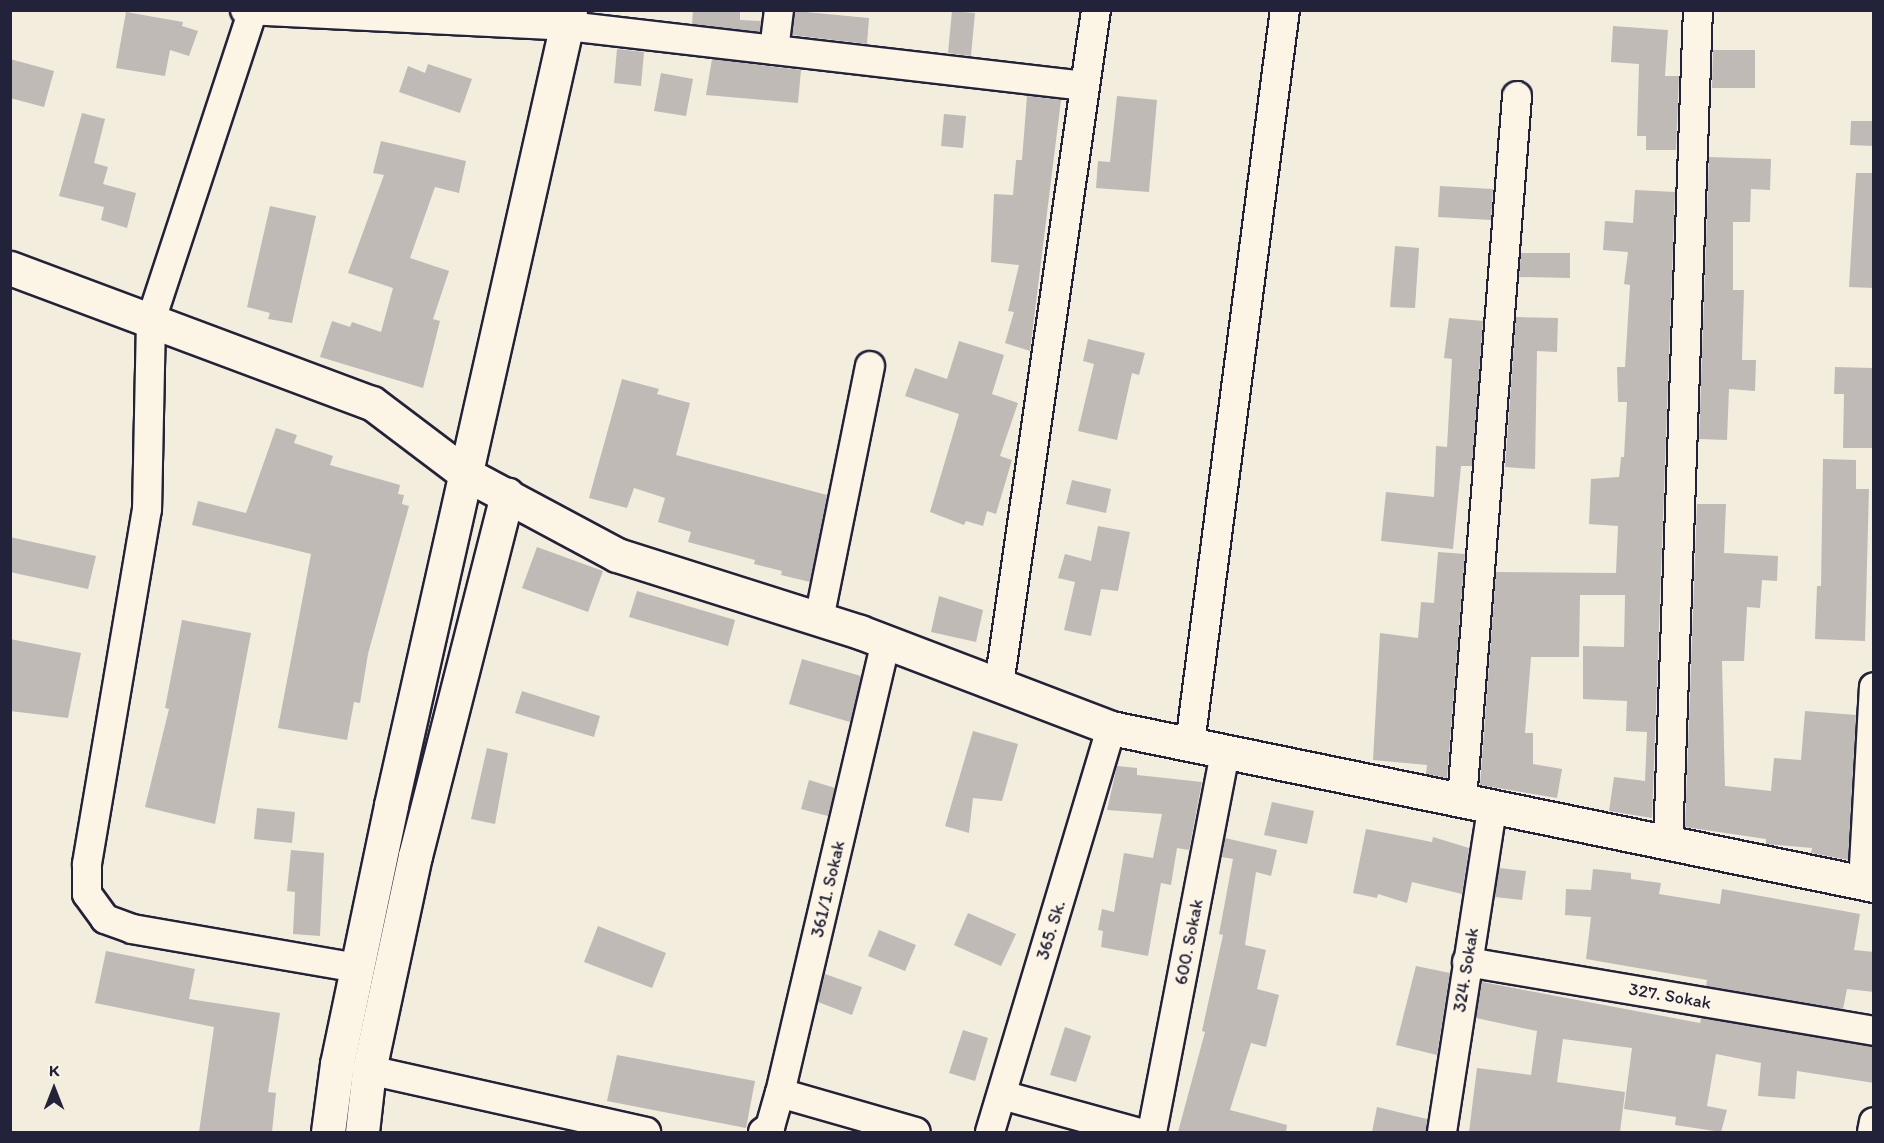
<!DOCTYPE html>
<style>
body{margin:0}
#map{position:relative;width:1884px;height:1143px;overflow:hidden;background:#f3edde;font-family:Itim,sans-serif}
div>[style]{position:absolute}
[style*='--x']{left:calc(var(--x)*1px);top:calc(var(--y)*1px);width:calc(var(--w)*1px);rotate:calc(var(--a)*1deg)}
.building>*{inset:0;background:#bfbab6}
.roads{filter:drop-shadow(2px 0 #22223b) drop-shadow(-2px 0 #22223b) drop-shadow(0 2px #22223b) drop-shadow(0 -2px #22223b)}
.street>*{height:28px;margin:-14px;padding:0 14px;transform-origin:14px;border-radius:14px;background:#fcf5e5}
.secondary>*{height:33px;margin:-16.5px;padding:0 16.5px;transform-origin:16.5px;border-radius:16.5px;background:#fcf5e5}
span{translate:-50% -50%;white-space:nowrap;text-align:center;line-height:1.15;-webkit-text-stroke:4.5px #fcf5e5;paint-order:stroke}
.street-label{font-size:18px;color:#22223b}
.frame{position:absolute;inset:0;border:12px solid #22223b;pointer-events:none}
.north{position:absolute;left:24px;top:1059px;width:60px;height:60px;-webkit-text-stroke:4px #fcf5e5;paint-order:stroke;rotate:0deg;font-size:16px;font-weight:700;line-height:24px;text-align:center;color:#22223b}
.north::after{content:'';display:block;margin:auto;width:21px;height:27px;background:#22223b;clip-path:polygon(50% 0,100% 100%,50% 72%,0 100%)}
</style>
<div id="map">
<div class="building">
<div style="clip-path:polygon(693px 10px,740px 10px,740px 20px,761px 21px,760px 32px,692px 24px)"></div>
<div style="clip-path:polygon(795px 11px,869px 18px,867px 44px,792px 35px)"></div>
<div style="clip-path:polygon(952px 11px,975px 13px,971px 56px,948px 53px)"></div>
<div style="clip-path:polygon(126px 12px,183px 22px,182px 26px,198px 31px,189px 56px,170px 50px,165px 76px,116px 68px)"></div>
<div style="clip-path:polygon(1613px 26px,1668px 30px,1665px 76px,1679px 76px,1676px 150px,1646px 150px,1646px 136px,1637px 136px,1639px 64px,1611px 62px)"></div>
<div style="clip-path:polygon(617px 49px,644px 52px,641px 86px,614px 83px)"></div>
<div style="clip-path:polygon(1713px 50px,1755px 50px,1755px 88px,1712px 88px)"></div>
<div style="clip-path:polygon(10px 59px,54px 71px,44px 107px,10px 98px)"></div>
<div style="clip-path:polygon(712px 59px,801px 70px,798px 103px,706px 95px)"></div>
<div style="clip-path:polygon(428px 64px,472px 79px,460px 113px,399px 92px,408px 66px,425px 73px)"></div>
<div style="clip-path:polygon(661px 73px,693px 79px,686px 116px,654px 111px)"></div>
<div style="clip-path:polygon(1027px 96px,1061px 100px,1030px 351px,1005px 343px,1014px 312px,1008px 311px,1019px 265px,991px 262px,994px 194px,1013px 195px,1016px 160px,1022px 160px)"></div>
<div style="clip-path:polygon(1117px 96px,1157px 100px,1149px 192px,1096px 188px,1098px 161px,1110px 162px)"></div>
<div style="clip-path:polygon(82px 113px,105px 119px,94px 163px,108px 167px,103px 184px,136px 193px,127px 228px,101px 220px,104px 207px,59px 196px)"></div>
<div style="clip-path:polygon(944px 114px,966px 116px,963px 148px,941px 146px)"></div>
<div style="clip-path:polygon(1851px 121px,1874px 121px,1874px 146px,1850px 145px)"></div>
<div style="clip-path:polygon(381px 141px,466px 161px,459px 193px,435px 187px,410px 258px,449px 271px,433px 319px,440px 321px,423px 388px,320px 357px,332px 321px,350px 327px,352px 322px,381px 332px,393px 288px,348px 273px,384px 175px,373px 173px)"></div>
<div style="clip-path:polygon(1709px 157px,1771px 159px,1770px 190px,1751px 189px,1750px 222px,1733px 222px,1733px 290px,1744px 290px,1742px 360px,1756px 360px,1755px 391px,1729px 389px,1727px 440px,1699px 439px)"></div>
<div style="clip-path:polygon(1856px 173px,1874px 173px,1874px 288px,1849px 287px)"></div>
<div style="clip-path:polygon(1440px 186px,1493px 189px,1491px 220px,1438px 217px)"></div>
<div style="clip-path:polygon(1635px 190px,1675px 192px,1652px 818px,1609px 811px,1614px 777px,1645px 781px,1647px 732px,1626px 731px,1627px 701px,1583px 699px,1583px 646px,1624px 647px,1625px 595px,1580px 595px,1579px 657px,1531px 657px,1525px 733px,1533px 733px,1533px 764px,1562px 769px,1557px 798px,1480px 785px,1496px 572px,1616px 573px,1618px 526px,1589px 524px,1591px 479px,1619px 477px,1621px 457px,1624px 457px,1627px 402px,1618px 402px,1617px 367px,1625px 367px,1630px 285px,1624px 284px,1628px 252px,1603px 250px,1605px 221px,1633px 223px)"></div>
<div style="clip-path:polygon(270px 206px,316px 216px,292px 323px,268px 319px,270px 313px,247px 307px)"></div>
<div style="clip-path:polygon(1395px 246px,1419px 248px,1415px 308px,1390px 307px)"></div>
<div style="clip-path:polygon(1521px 253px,1570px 253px,1570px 278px,1519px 277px)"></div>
<div style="clip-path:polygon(1516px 317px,1558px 318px,1557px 352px,1537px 351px,1535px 469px,1505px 467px)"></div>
<div style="clip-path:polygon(1449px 318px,1483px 321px,1472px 466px,1461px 466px,1453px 549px,1381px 541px,1386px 492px,1434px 497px,1436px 446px,1447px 447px,1452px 359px,1444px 358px)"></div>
<div style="clip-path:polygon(1088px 339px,1145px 353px,1139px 375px,1132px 373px,1117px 440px,1078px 431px,1094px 364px,1083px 361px)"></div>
<div style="clip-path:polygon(959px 341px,1004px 355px,992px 394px,1018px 403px,1000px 456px,1012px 460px,996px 514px,987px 511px,983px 526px,966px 521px,964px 525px,930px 512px,959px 414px,905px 396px,915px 368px,947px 379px)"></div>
<div style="clip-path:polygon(1835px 367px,1874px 368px,1874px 448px,1843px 448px,1844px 394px,1834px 394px)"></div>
<div style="clip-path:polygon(622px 379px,659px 389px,657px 394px,690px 403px,676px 455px,827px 495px,810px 582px,781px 575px,782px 571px,754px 564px,755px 560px,688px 542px,691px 532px,658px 522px,665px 498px,634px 488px,627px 508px,589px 498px)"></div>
<div style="clip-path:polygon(276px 428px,297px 435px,294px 443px,333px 456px,330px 465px,400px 485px,398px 494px,404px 495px,402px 504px,409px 506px,368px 654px,360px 703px,354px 702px,347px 740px,278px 728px,311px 554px,192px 525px,198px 501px,246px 513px)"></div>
<div style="clip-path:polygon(1823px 459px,1856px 460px,1856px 489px,1869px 489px,1865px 641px,1815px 639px,1817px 586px,1821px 586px)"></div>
<div style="clip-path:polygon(1072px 480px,1111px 489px,1106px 513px,1066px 504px)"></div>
<div style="clip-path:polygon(1697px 504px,1726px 504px,1724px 553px,1778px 556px,1777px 581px,1762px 580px,1760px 608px,1747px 607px,1744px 661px,1722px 661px,1725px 786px,1771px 791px,1774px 758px,1801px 760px,1805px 711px,1856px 715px,1848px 860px,1811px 853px,1812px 848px,1766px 844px,1766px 839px,1685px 827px)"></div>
<div style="clip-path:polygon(1098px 526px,1130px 532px,1118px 591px,1101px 589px,1091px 636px,1064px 630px,1075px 582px,1058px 578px,1065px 554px,1091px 561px)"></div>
<div style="clip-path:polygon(10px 537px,96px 556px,88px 589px,10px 572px)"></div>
<div style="clip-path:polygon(537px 547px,603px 571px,588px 612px,522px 588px)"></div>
<div style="clip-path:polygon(1438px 552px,1465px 554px,1447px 778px,1426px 774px,1427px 765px,1373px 760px,1380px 633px,1418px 638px,1421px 602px,1434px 603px)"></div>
<div style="clip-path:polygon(637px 591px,735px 620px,728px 646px,629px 617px)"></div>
<div style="clip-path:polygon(939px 596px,983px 610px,976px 642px,931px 632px)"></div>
<div style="clip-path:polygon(182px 620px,251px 633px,215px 824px,145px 807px,169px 709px,165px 708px)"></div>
<div style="clip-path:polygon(10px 639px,81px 653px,68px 718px,10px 711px)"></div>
<div style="clip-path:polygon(802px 659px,861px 676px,850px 722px,789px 704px)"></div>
<div style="clip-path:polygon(522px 691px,600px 716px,594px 737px,515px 713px)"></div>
<div style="clip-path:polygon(973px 731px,1018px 744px,1002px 801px,973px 798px,969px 833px,945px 826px)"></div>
<div style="clip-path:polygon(487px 748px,508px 753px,495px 824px,471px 819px)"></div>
<div style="clip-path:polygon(1117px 766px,1137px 768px,1137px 775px,1202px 782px,1189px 850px,1177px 848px,1171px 885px,1161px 883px,1148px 956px,1101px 947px,1103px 931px,1098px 930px,1102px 909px,1114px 912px,1124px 853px,1153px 858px,1162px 814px,1107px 810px)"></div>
<div style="clip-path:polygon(809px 780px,835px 788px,828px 816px,801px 809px)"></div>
<div style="clip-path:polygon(1272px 802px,1314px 811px,1307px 844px,1264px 835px)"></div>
<div style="clip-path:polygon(257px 808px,295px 812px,292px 843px,254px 839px)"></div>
<div style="clip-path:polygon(1366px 829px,1432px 842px,1433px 837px,1469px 848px,1462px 894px,1412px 882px,1407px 903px,1378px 894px,1377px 898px,1353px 893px)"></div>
<div style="clip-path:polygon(1225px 838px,1277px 850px,1271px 876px,1256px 872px,1245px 945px,1266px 950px,1257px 989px,1279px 995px,1266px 1047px,1251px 1043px,1230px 1110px,1287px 1125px,1286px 1132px,1178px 1132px,1205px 1032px,1202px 1031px,1223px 935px,1219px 934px,1233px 859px,1222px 857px)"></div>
<div style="clip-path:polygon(291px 850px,324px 853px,320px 936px,293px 934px,295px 892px,287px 891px)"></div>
<div style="clip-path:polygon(1499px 868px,1526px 871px,1522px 900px,1495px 897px)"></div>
<div style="clip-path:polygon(1593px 869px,1631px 873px,1631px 879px,1661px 883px,1659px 894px,1720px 904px,1722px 889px,1860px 914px,1854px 950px,1874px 952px,1874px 992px,1847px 989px,1843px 1009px,1706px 986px,1707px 980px,1586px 959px,1591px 917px,1565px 915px,1566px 889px,1591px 890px)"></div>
<div style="clip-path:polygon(968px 913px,1016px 934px,1001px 966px,954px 945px)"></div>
<div style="clip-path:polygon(598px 926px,666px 953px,652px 988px,584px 962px)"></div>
<div style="clip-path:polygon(879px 930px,916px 945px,905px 971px,868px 956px)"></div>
<div style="clip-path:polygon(106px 951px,195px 969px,189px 999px,280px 1013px,268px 1092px,276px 1093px,272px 1132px,199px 1132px,214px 1027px,95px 1003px)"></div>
<div style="clip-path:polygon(1416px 966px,1450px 973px,1437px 1055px,1396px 1045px)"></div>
<div style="clip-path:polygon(825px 974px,862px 987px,852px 1015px,818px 1002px)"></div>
<div style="clip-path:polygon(1482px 982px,1700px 1023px,1701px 1018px,1874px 1047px,1874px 1083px,1797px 1071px,1795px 1099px,1758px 1096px,1761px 1063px,1716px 1054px,1707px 1106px,1727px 1110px,1721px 1132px,1675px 1125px,1676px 1117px,1624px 1109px,1632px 1048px,1563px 1039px,1557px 1082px,1625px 1092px,1620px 1132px,1469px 1132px,1477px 1068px,1531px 1075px,1537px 1031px,1476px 1018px)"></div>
<div style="clip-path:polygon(1065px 1027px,1091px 1036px,1076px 1082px,1050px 1075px)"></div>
<div style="clip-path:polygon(963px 1030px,988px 1038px,975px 1081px,949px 1073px)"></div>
<div style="clip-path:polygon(617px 1055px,755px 1081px,746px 1128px,607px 1101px)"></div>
<div style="clip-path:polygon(1377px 1107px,1427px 1119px,1426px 1132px,1372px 1132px)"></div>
</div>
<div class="roads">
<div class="street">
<div style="--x:245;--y:10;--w:323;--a:2.8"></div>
<div style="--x:568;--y:26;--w:520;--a:6.62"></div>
<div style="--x:253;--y:10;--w:326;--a:108.2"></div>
<div style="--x:151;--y:320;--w:189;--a:91.2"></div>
<div style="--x:147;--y:509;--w:361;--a:99.6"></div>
<div style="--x:87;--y:865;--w:29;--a:90"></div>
<div style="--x:87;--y:894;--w:31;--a:54"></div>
<div style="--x:105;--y:919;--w:29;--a:20"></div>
<div style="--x:132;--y:929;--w:228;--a:9.8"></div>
<div style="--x:774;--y:50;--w:40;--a:-82.9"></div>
<div style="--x:819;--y:619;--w:258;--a:-78.6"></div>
<div style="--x:999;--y:685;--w:682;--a:-81.82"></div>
<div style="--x:1190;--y:744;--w:740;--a:-82.63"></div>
<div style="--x:1462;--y:800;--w:706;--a:-85.53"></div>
<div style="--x:1668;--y:843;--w:834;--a:-87.94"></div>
<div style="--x:1863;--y:883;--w:196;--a:-86.8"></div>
<div style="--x:1467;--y:962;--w:413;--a:9.6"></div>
<div style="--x:369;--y:1070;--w:284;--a:12.6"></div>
<div style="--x:780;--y:1093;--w:141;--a:16"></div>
<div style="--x:1002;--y:1095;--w:139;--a:15.4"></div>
<div style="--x:763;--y:1132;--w:9;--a:-36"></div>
<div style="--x:770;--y:1127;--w:35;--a:-74"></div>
<div style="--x:780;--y:1093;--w:463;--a:-76.8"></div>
<div style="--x:990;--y:1132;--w:422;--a:-73.3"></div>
<div style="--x:1152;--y:1132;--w:387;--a:-79.1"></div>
<div style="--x:1442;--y:1132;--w:328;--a:-81.2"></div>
<div style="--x:1872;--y:1132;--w:10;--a:-79"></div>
</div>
<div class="secondary">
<div style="--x:10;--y:268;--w:386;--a:20.5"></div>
<div style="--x:372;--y:403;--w:118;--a:37.1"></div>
<div style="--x:466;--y:474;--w:171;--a:28.2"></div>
<div style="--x:617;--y:555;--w:255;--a:17.6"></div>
<div style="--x:860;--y:632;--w:269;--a:20.9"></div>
<div style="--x:1111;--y:728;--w:779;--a:11.63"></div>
<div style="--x:328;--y:1132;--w:69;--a:-82.5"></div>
<div style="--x:337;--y:1064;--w:265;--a:-78.2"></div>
<div style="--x:391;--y:805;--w:815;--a:-77.31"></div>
<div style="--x:362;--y:1132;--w:62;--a:-83.6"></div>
<div style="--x:369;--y:1070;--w:219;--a:-77.9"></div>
<div style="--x:415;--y:856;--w:373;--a:-75.7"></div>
</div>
</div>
<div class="street-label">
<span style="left:828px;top:889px;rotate:-77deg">361/1. Sokak</span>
<span style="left:1051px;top:930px;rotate:-73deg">365. Sk.</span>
<span style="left:1189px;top:942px;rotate:-79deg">600. Sokak</span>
<span style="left:1466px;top:970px;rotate:-81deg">324. Sokak</span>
<span style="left:1670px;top:996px;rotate:10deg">327. Sokak</span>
</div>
<div class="frame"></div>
<div class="north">K</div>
</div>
